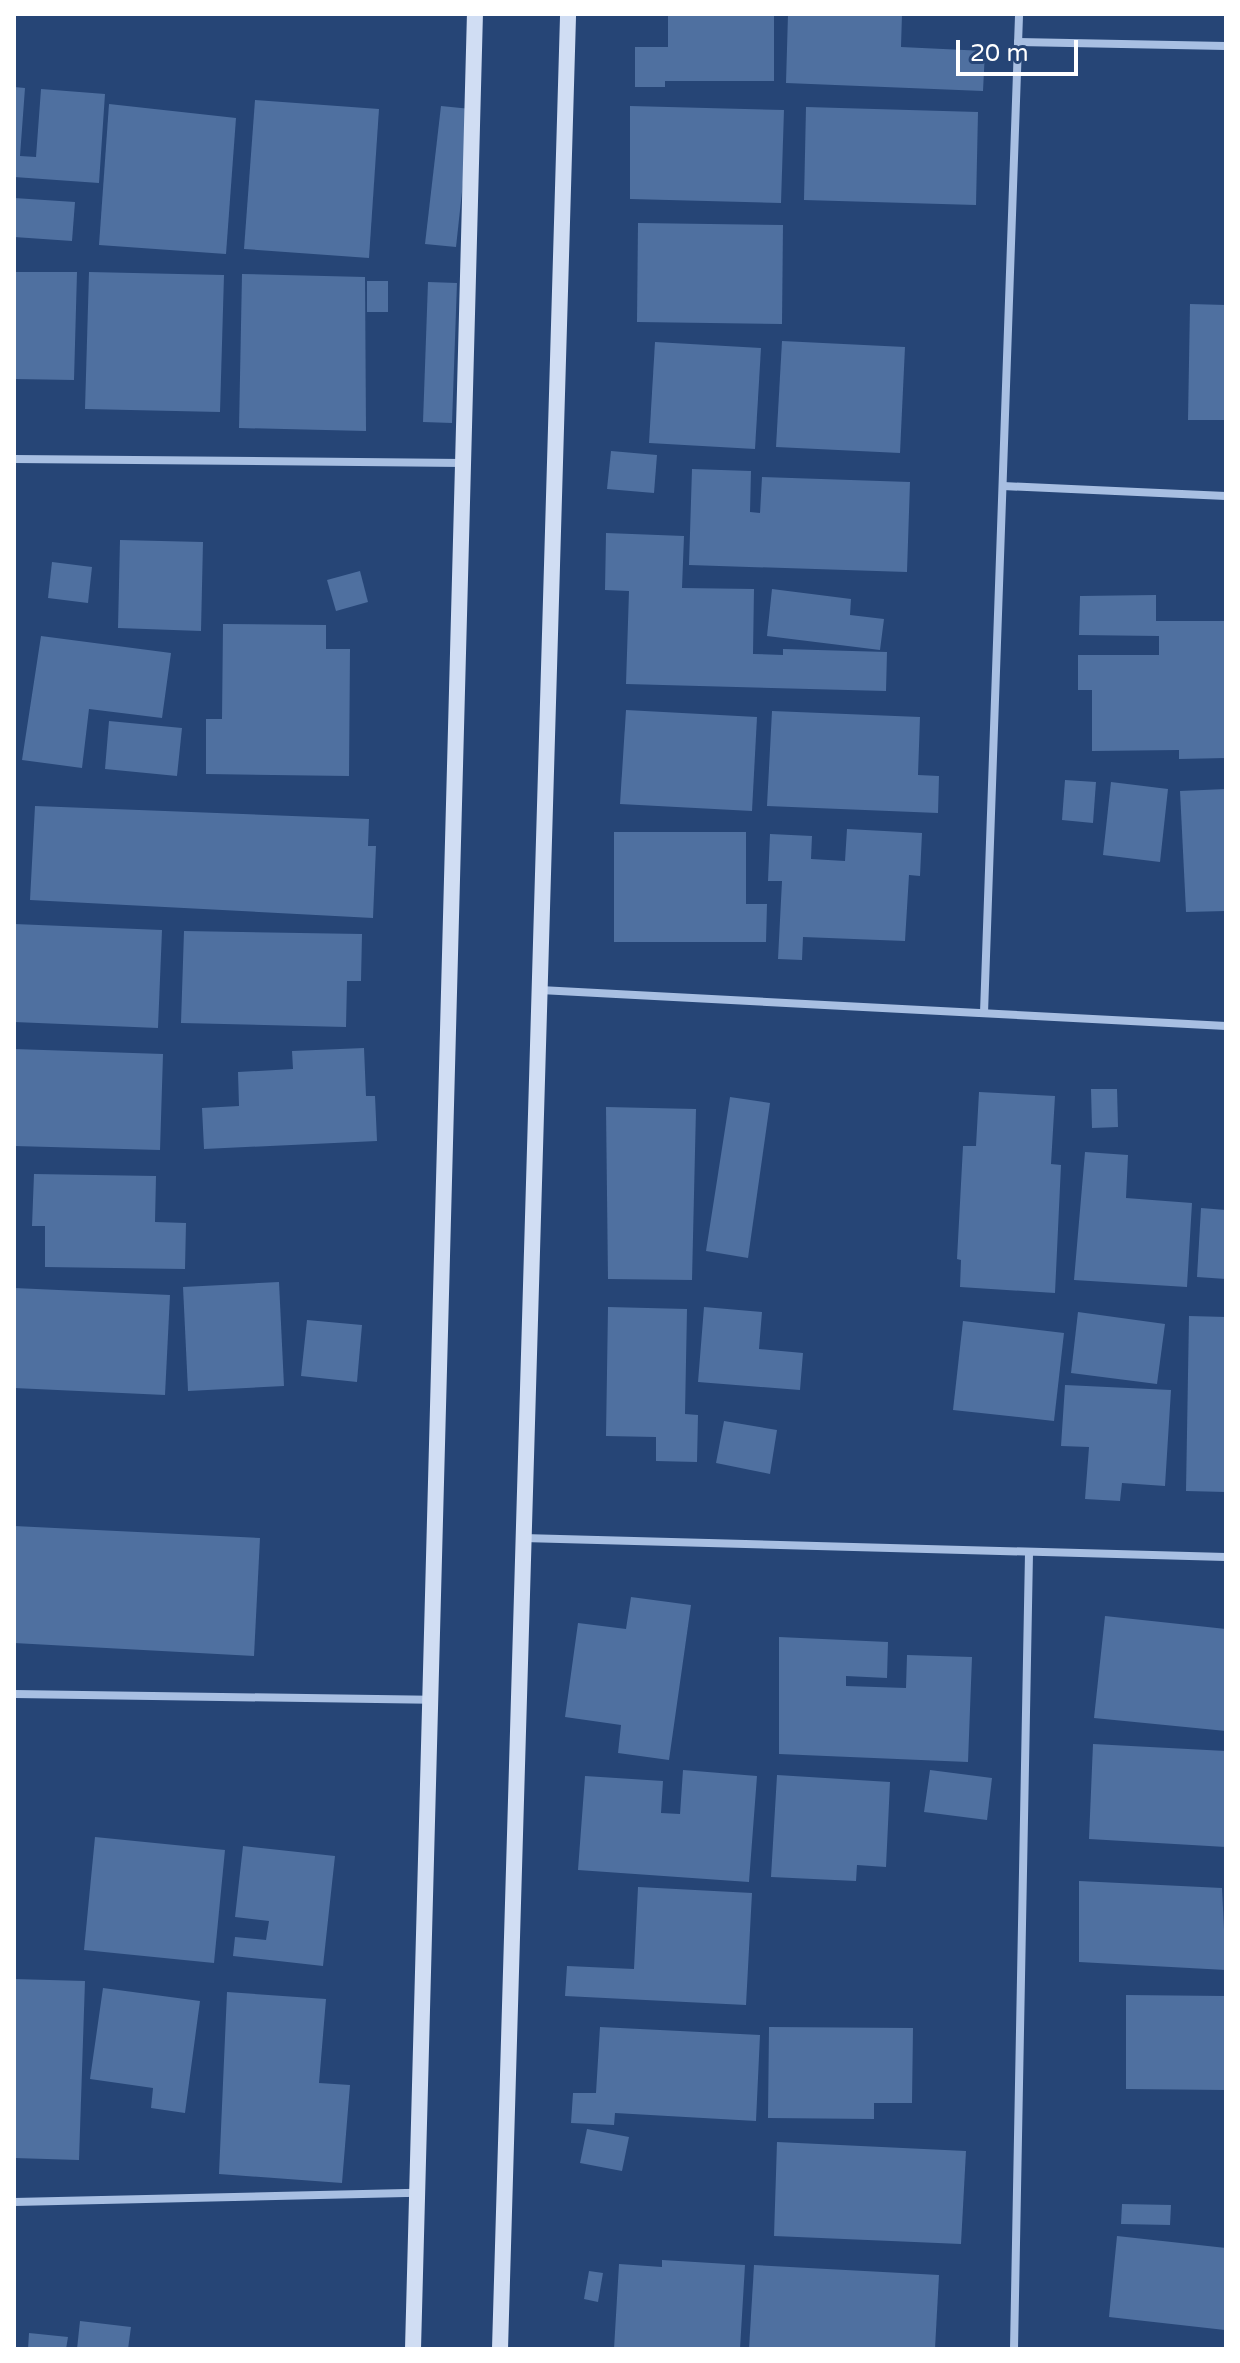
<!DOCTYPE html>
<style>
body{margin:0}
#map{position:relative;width:1240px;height:2363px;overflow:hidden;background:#264576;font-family:"Varela Round",sans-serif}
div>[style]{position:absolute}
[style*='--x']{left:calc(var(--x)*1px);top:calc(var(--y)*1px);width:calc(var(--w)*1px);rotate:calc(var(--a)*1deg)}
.building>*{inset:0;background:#4f70a0}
.street>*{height:8px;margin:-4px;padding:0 4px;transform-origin:4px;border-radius:4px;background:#a8bfe2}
.secondary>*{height:16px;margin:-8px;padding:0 8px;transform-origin:8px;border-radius:8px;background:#d0ddf3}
span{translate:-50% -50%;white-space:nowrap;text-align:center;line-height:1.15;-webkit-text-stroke:7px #264576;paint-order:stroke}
.frame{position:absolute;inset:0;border:16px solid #fff;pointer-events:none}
.scale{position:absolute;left:956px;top:40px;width:122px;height:36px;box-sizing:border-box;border:4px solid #fff;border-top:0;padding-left:10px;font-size:24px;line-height:28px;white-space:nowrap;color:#fff;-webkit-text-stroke:6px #264576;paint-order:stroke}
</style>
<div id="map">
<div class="building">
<div style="clip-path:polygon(668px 14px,774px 14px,774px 81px,665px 81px,665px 87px,635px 87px,635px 47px,668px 47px)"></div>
<div style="clip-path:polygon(788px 14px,902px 14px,901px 47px,985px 51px,983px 91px,786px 83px)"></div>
<div style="clip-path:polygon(14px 87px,25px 88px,20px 156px,36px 157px,41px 89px,105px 94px,99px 183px,14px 177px)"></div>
<div style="clip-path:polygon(255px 100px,379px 109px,369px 258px,244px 249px)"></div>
<div style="clip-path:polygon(109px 104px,236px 118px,226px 254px,99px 245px)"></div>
<div style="clip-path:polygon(441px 106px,471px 109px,456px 247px,425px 244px)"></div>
<div style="clip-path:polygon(630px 106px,784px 110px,781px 203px,630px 199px)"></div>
<div style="clip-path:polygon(806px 107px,978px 112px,976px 205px,804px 200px)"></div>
<div style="clip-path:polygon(14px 198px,75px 202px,72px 241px,14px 237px)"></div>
<div style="clip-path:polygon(638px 223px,783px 225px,782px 324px,637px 322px)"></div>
<div style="clip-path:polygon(14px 272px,77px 272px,74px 380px,14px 379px)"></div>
<div style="clip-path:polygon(89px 272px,224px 275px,220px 412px,85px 409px)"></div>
<div style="clip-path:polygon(242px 274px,365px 277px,366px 431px,239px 428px)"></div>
<div style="clip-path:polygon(367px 281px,388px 281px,388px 312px,367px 312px)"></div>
<div style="clip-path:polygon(428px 282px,457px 283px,452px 423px,423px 422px)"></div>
<div style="clip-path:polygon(1190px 304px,1226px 305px,1226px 420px,1188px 420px)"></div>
<div style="clip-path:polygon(782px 341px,905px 347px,900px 453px,776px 447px)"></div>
<div style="clip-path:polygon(655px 342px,761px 348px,755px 449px,649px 443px)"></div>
<div style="clip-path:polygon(611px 451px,657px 455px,654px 493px,607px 489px)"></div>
<div style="clip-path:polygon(692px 469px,751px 471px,750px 512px,760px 513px,762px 477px,910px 482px,907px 572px,689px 565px)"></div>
<div style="clip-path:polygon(606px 533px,684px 536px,682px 588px,754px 589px,753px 654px,783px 655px,783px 649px,887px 652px,886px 691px,626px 684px,629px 591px,605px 590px)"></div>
<div style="clip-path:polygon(120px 540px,203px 542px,201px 631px,118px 628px)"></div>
<div style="clip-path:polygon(52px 562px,92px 567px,88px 603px,48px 598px)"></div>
<div style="clip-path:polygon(360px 571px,368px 602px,336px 611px,327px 580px)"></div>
<div style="clip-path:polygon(772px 589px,851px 599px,850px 615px,884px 619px,880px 650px,767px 636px)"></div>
<div style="clip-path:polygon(1156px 595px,1156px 621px,1226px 621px,1226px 758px,1179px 759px,1179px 750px,1092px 751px,1092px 690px,1078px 690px,1078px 655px,1159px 655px,1159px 636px,1079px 635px,1080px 596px)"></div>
<div style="clip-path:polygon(223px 624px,326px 625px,326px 649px,350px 649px,349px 776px,206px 774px,206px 719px,222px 719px)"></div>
<div style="clip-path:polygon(41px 636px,171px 653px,162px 718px,89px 709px,82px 768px,22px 760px)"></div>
<div style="clip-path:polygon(626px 710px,757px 717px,752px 811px,620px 804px)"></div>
<div style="clip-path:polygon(772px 711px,920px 717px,918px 775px,939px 776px,938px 813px,767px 806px)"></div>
<div style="clip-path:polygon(109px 721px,182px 728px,177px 776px,105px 769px)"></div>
<div style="clip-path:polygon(1065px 780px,1096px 782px,1093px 823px,1062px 820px)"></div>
<div style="clip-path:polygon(1111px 782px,1168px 789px,1160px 862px,1103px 855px)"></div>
<div style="clip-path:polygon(1226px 789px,1226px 911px,1186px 912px,1180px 791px)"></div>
<div style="clip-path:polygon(35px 806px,369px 819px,368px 846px,376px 846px,373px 918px,30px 900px)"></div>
<div style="clip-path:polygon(847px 829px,922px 833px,920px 876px,909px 875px,905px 941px,803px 937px,802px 960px,778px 959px,782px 881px,768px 881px,770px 834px,812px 836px,811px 859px,845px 861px)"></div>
<div style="clip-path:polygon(614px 832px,746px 832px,746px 904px,767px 904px,766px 942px,614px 942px)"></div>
<div style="clip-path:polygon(14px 924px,162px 930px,158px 1028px,14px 1022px)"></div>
<div style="clip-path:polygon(184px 931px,362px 934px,361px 981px,347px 981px,346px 1027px,181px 1023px)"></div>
<div style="clip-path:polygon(364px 1048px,366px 1096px,375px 1096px,377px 1141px,204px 1149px,202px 1108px,239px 1106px,238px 1072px,293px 1069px,292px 1051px)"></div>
<div style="clip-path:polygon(14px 1049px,163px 1054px,160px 1150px,14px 1146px)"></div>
<div style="clip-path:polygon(1091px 1089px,1117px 1089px,1118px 1127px,1092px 1128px)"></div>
<div style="clip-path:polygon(979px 1092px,1055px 1096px,1051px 1164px,1061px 1165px,1055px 1293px,960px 1287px,961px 1260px,957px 1259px,963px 1146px,976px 1146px)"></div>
<div style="clip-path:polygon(730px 1097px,770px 1103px,748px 1258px,706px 1251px)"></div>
<div style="clip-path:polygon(606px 1107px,696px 1109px,692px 1280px,608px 1279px)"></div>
<div style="clip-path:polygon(1085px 1152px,1128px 1155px,1126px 1198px,1192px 1203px,1187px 1287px,1074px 1280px)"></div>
<div style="clip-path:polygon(34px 1174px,156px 1176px,155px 1222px,186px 1223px,185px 1269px,45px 1267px,45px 1226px,32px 1226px)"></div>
<div style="clip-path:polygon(1201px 1208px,1226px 1210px,1226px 1279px,1197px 1277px)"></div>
<div style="clip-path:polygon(279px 1282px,284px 1386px,188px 1391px,183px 1287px)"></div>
<div style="clip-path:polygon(14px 1288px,170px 1295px,165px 1395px,14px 1388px)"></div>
<div style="clip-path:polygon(608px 1307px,687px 1309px,685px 1414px,698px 1415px,697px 1462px,656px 1461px,656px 1437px,606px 1436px)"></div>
<div style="clip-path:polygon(704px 1307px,762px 1312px,759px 1349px,803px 1353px,800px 1390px,698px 1382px)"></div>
<div style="clip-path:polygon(1078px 1312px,1165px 1324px,1157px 1384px,1071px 1373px)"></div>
<div style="clip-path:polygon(1189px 1316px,1226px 1317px,1226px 1492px,1186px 1491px)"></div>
<div style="clip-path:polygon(307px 1320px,362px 1325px,357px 1382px,301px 1376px)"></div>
<div style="clip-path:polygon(963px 1321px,1064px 1333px,1054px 1421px,953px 1410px)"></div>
<div style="clip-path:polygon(1065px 1385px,1171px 1390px,1165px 1486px,1122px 1483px,1120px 1501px,1085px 1499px,1089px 1447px,1061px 1446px)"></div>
<div style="clip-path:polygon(724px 1421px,777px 1430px,770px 1474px,716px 1463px)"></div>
<div style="clip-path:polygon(14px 1526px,260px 1538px,254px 1656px,14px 1643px)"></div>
<div style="clip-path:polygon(631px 1597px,691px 1605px,669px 1760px,618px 1753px,621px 1725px,565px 1717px,578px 1623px,626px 1629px)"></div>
<div style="clip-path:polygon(1105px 1616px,1226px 1629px,1226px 1731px,1094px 1718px)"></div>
<div style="clip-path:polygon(779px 1637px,888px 1642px,887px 1678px,846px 1676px,846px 1686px,906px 1688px,907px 1655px,972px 1657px,968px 1762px,779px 1754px)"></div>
<div style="clip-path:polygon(1093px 1744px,1226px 1751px,1226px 1847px,1089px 1839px)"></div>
<div style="clip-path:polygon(683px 1770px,757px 1776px,749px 1882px,578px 1870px,585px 1776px,663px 1781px,661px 1813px,680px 1814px)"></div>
<div style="clip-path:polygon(930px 1770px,992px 1778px,987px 1820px,924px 1812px)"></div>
<div style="clip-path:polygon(777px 1775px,890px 1782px,886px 1867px,857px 1865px,856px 1881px,771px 1877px)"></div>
<div style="clip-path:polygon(95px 1837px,225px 1850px,214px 1963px,84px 1950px)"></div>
<div style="clip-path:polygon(243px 1846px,335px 1856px,323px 1966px,233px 1956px,235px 1937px,266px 1940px,269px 1921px,235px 1917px)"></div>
<div style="clip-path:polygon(1079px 1881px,1222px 1888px,1226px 1970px,1079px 1962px)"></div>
<div style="clip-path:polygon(638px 1887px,752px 1893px,746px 2005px,565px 1996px,567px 1966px,634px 1969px)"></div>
<div style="clip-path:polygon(14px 1979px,85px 1981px,79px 2160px,14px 2158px)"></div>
<div style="clip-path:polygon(103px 1988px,200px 2001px,185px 2113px,151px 2108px,153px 2088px,90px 2079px)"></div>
<div style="clip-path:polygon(227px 1992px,326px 1999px,319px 2083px,350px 2085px,342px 2183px,219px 2174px)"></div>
<div style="clip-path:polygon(1126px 1995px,1226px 1996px,1226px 2090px,1126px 2089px)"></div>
<div style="clip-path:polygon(600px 2027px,760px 2035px,756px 2121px,615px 2113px,614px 2125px,571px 2123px,573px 2093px,596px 2093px)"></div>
<div style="clip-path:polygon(769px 2027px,913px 2028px,912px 2103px,874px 2103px,874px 2119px,768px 2118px)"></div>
<div style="clip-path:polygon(587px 2129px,629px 2137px,622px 2171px,580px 2163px)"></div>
<div style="clip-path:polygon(777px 2142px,966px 2151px,961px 2244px,774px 2236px)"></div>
<div style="clip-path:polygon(1122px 2204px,1171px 2205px,1170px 2225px,1121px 2224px)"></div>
<div style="clip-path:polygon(1117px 2236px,1226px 2248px,1225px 2330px,1109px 2317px)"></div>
<div style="clip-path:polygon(662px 2260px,745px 2265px,740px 2349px,614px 2349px,619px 2264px,662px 2267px)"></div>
<div style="clip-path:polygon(754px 2265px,939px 2275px,935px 2349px,749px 2349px)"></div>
<div style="clip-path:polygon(589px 2271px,603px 2273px,598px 2302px,584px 2299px)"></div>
<div style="clip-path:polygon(80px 2321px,131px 2327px,128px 2349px,77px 2349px)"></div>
<div style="clip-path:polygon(29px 2333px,68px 2337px,66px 2349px,28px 2349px)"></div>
</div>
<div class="street">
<div style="--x:1018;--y:42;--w:208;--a:1.1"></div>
<div style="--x:14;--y:459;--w:449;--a:0.5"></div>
<div style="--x:1003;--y:486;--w:223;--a:2.6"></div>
<div style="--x:540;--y:990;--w:687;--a:3"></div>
<div style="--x:984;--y:1013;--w:1000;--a:-87.99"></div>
<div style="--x:523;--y:1538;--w:703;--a:1.55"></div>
<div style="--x:14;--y:1694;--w:415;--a:0.8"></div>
<div style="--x:14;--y:2202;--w:403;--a:-1.3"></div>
<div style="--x:1014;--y:2349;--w:797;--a:-88.92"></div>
</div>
<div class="secondary">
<div style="--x:413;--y:2349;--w:2336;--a:-88.48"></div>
<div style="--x:500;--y:2349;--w:2336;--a:-88.33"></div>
</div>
<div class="frame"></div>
<div class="scale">20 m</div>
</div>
